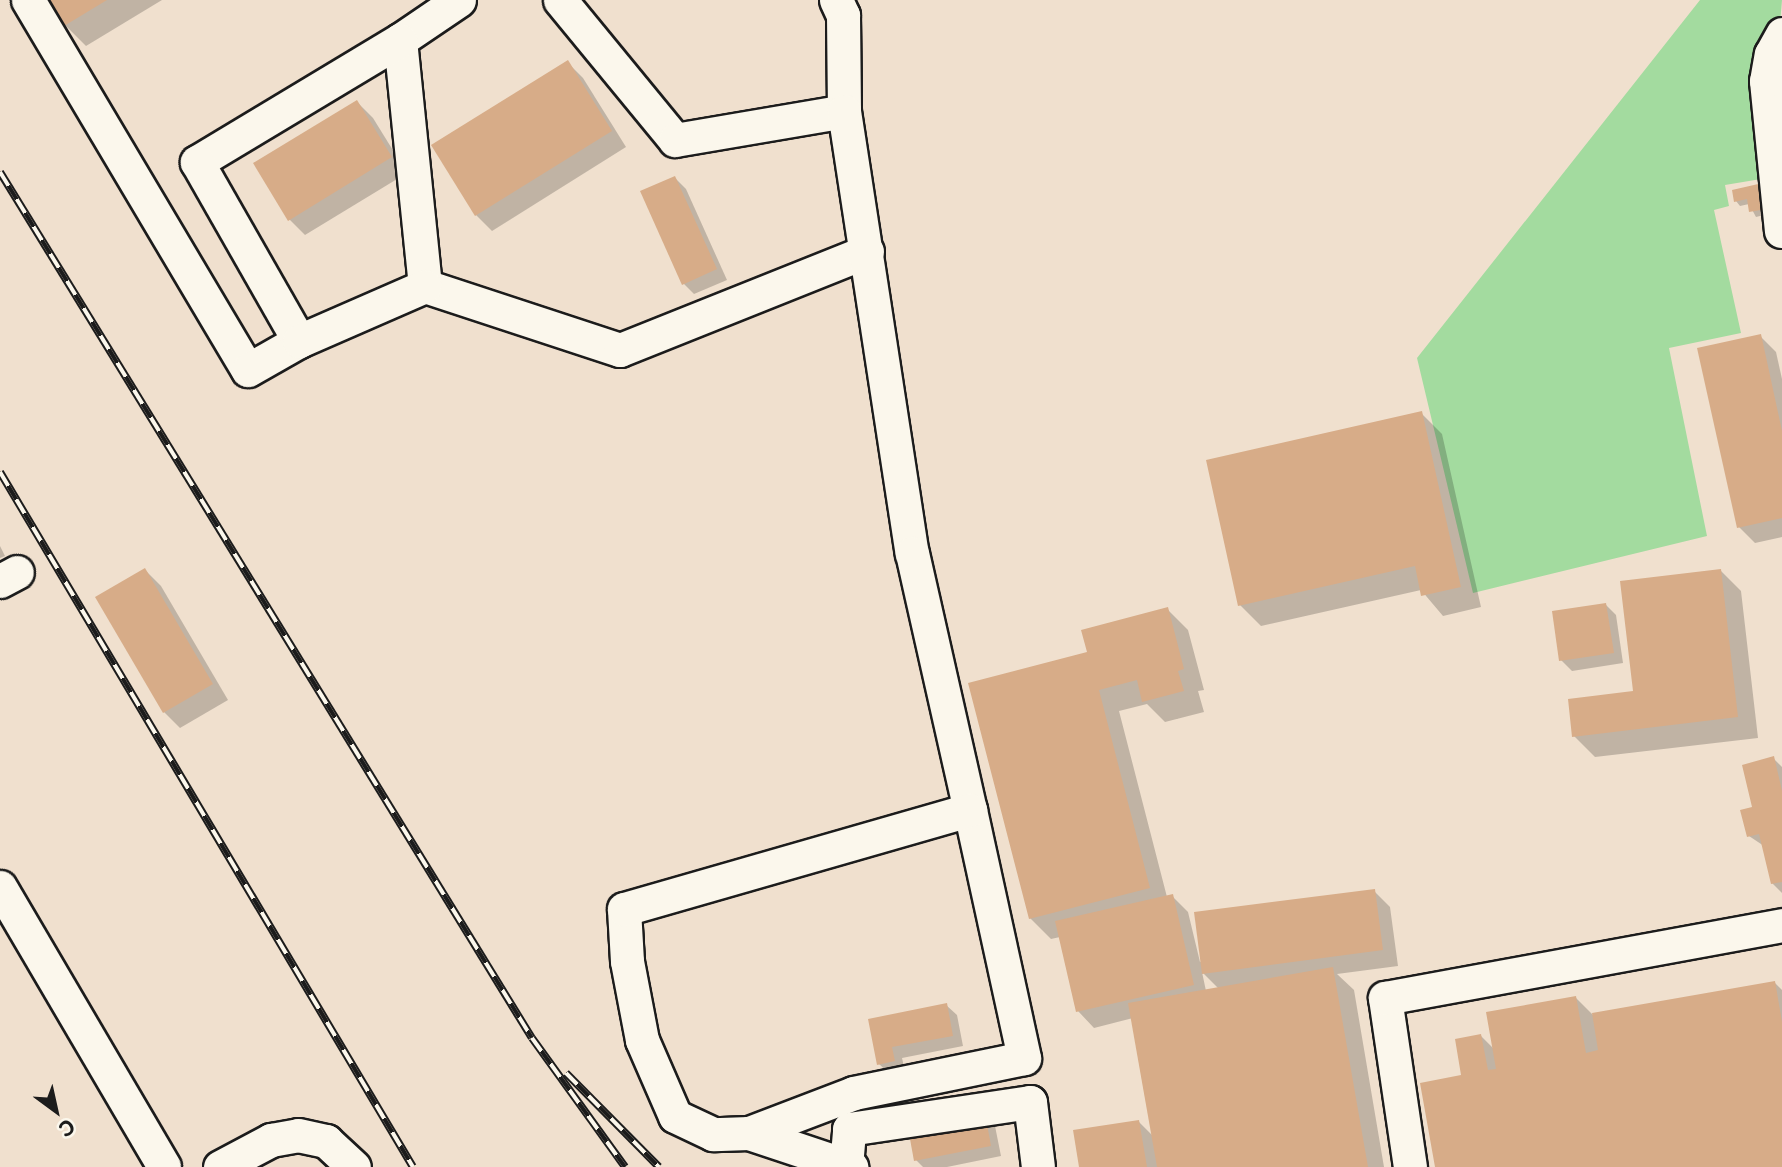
<!DOCTYPE html>
<meta charset="utf-8">
<style>
body{margin:0}
#map{position:relative;width:1782px;height:1167px;overflow:hidden;background:#f0e0ce;font-family:"Playpen Sans",sans-serif}
div>[style]{position:absolute}
[style*='--x']{left:calc(var(--x)*1px);top:calc(var(--y)*1px);width:calc(var(--w)*1px);rotate:calc(var(--a)*1deg)}
.green>*{inset:0;background:#a3db9f}
.shadow>*{inset:0;background:#0003}
.building>*{inset:0;background:#d7ac88}
.roads{filter:drop-shadow(2px 0 #1c1c1c) drop-shadow(-2px 0 #1c1c1c) drop-shadow(0 2px #1c1c1c) drop-shadow(0 -2px #1c1c1c)}
.minor>*{height:33px;margin:-16.5px;padding:0 16.5px;transform-origin:16.5px;border-radius:16.5px;background:#fbf7ec}
.rail>*{height:8px;margin-top:-4px;transform-origin:0;background:repeating-linear-gradient(90deg,#fbf7ec 0 16px,#1c1c1c 0 32px);box-sizing:border-box;border-block:2px solid #1c1c1c}
span{translate:-50% -50%;white-space:nowrap;text-align:center;line-height:1.15;-webkit-text-stroke:5px #fbf7ec;paint-order:stroke}
.north{position:absolute;left:21px;top:1076px;width:70px;height:70px;-webkit-text-stroke:5px #fbf7ec;paint-order:stroke;rotate:147deg;font-size:19px;font-weight:700;line-height:28px;text-align:center;color:#1c1c1c}
.north::after{content:'';display:block;margin:auto;width:24px;height:32px;background:#1c1c1c;clip-path:polygon(50% 0,100% 100%,50% 72%,0 100%)}
</style>
<div id="map">
<div class="green">
<div style="clip-path:polygon(1700px 0,1782px 0,1767px 178px,1725px 185px,1729px 206px,1714px 210px,1741px 333px,1669px 348px,1707px 536px,1473px 593px,1417px 358px)"></div>
</div>
<div class="shadow">
<div style="clip-path:polygon(50px 0,162px 0,86px 46px,65px 25px)"></div>
<div style="clip-path:polygon(567px 62px,583px 78px,626px 147px,492px 231px,476px 215px)"></div>
<div style="clip-path:polygon(357px 102px,373px 118px,407px 173px,305px 235px,289px 219px)"></div>
<div style="clip-path:polygon(675px 178px,686px 189px,727px 280px,694px 294px,684px 284px)"></div>
<div style="clip-path:polygon(1766px 184px,1776px 212px,1756px 217px,1749px 204px,1740px 206px,1736px 201px)"></div>
<div style="clip-path:polygon(1760px 336px,1776px 352px,1782px 379px,1782px 537px,1755px 543px,1739px 527px)"></div>
<div style="clip-path:polygon(1421px 413px,1442px 434px,1481px 607px,1443px 616px,1421px 590px,1261px 626px,1240px 605px)"></div>
<div style="clip-path:polygon(0 546px,5px 556px,0 558px)"></div>
<div style="clip-path:polygon(145px 570px,161px 586px,228px 700px,180px 728px,164px 712px)"></div>
<div style="clip-path:polygon(1720px 570px,1741px 591px,1758px 738px,1595px 757px,1574px 736px,1635px 693px)"></div>
<div style="clip-path:polygon(1605px 604px,1616px 615px,1623px 663px,1572px 671px,1561px 660px)"></div>
<div style="clip-path:polygon(evenodd,1167px 609px,1188px 630px,1204px 690px,1198px 691px,1204px 712px,1165px 722px,1147px 704px,1119px 711px,1167px 897px,1172px 896px,1188px 912px,1200px 962px,1374px 891px,1390px 907px,1398px 966px,1337px 974px,1354px 990px,1384px 1167px,1081px 1167px,1139px 1122px,1153px 1136px,1133px 1018px,1094px 1028px,1078px 1011px,1060px 937px,1051px 939px,1030px 918px,1089px 653px,1167px 609px,1202px 972px,1219px 989px,1206px 991px,1202px 972px)"></div>
<div style="clip-path:polygon(1773px 758px,1782px 767px,1782px 893px,1772px 883px,1764px 846px,1749px 836px)"></div>
<div style="clip-path:polygon(1774px 982px,1782px 990px,1782px 1167px,1436px 1167px,1463px 1076px,1481px 1036px,1494px 1049px,1575px 997px,1593px 1015px)"></div>
<div style="clip-path:polygon(946px 1005px,957px 1015px,963px 1046px,902px 1058px,905px 1071px,890px 1074px,879px 1064px,870px 1020px)"></div>
<div style="clip-path:polygon(984px 1115px,995px 1126px,1001px 1156px,947px 1167px,923px 1167px,916px 1160px)"></div>
</div>
<div class="building">
<div style="clip-path:polygon(48px 0,107px 0,64px 26px)"></div>
<div style="clip-path:polygon(568px 60px,612px 131px,475px 216px,431px 145px)"></div>
<div style="clip-path:polygon(357px 100px,392px 157px,288px 221px,253px 163px)"></div>
<div style="clip-path:polygon(675px 176px,717px 269px,682px 285px,640px 191px)"></div>
<div style="clip-path:polygon(1767px 182px,1772px 208px,1749px 212px,1747px 199px,1734px 202px,1732px 190px)"></div>
<div style="clip-path:polygon(1761px 334px,1782px 431px,1782px 518px,1737px 528px,1697px 348px)"></div>
<div style="clip-path:polygon(1422px 411px,1461px 587px,1421px 596px,1415px 566px,1238px 606px,1206px 460px)"></div>
<div style="clip-path:polygon(145px 568px,213px 684px,163px 713px,95px 597px)"></div>
<div style="clip-path:polygon(1721px 569px,1738px 717px,1572px 737px,1568px 699px,1633px 691px,1620px 581px)"></div>
<div style="clip-path:polygon(1606px 603px,1614px 653px,1559px 661px,1552px 611px)"></div>
<div style="clip-path:polygon(1168px 607px,1184px 669px,1178px 671px,1184px 691px,1142px 702px,1137px 680px,1099px 690px,1150px 888px,1029px 919px,968px 683px,1087px 652px,1081px 630px)"></div>
<div style="clip-path:polygon(1774px 756px,1782px 791px,1782px 882px,1771px 884px,1759px 834px,1747px 837px,1740px 810px,1752px 807px,1742px 765px)"></div>
<div style="clip-path:polygon(1375px 889px,1383px 950px,1202px 974px,1194px 912px)"></div>
<div style="clip-path:polygon(1173px 894px,1194px 985px,1076px 1012px,1055px 921px)"></div>
<div style="clip-path:polygon(1333px 967px,1368px 1167px,1157px 1167px,1128px 1003px)"></div>
<div style="clip-path:polygon(1775px 981px,1782px 1022px,1782px 1167px,1435px 1167px,1420px 1083px,1461px 1075px,1455px 1039px,1481px 1034px,1488px 1070px,1496px 1069px,1486px 1012px,1576px 996px,1586px 1053px,1598px 1050px,1592px 1013px)"></div>
<div style="clip-path:polygon(947px 1003px,953px 1036px,892px 1047px,895px 1061px,877px 1065px,868px 1019px)"></div>
<div style="clip-path:polygon(985px 1113px,991px 1146px,914px 1161px,908px 1128px)"></div>
<div style="clip-path:polygon(1139px 1120px,1147px 1167px,1079px 1167px,1073px 1130px)"></div>
</div>
<div class="roads">
<div class="minor">
<div style="--x:28;--y:0;--w:430;--a:59.3"></div>
<div style="--x:248;--y:370;--w:59;--a:-29.6"></div>
<div style="--x:459;--y:0;--w:71;--a:145.9"></div>
<div style="--x:400;--y:40;--w:247;--a:84.2"></div>
<div style="--x:425;--y:286;--w:205;--a:18.2"></div>
<div style="--x:620;--y:350;--w:266;--a:-21.8"></div>
<div style="--x:560;--y:0;--w:181;--a:50.6"></div>
<div style="--x:675;--y:140;--w:171;--a:-9.7"></div>
<div style="--x:836;--y:0;--w:17;--a:65"></div>
<div style="--x:843;--y:15;--w:96;--a:89.4"></div>
<div style="--x:844;--y:111;--w:447;--a:81.3"></div>
<div style="--x:912;--y:553;--w:263;--a:77.3"></div>
<div style="--x:970;--y:810;--w:254;--a:77.7"></div>
<div style="--x:1024;--y:1058;--w:174;--a:168.4"></div>
<div style="--x:854;--y:1093;--w:112;--a:159.1"></div>
<div style="--x:749;--y:1133;--w:36;--a:178"></div>
<div style="--x:713;--y:1134;--w:42;--a:-154.7"></div>
<div style="--x:675;--y:1116;--w:83;--a:-113.5"></div>
<div style="--x:642;--y:1040;--w:80;--a:-100.8"></div>
<div style="--x:627;--y:961;--w:52;--a:-93.3"></div>
<div style="--x:624;--y:909;--w:360;--a:-16"></div>
<div style="--x:400;--y:40;--w:237;--a:149"></div>
<div style="--x:197;--y:162;--w:206;--a:60.3"></div>
<div style="--x:299;--y:341;--w:137;--a:-23.6"></div>
<div style="--x:1781;--y:231;--w:151;--a:-95.7"></div>
<div style="--x:1766;--y:81;--w:27;--a:-80"></div>
<div style="--x:1771;--y:54;--w:23;--a:-61"></div>
<div style="--x:0;--y:581;--w:19;--a:-28"></div>
<div style="--x:0;--y:887;--w:324;--a:59.6"></div>
<div style="--x:749;--y:1133;--w:108;--a:18.4"></div>
<div style="--x:846;--y:1166;--w:37;--a:-85"></div>
<div style="--x:849;--y:1129;--w:183;--a:-8.5"></div>
<div style="--x:1030;--y:1102;--w:65;--a:83"></div>
<div style="--x:220;--y:1167;--w:58;--a:-27.9"></div>
<div style="--x:271;--y:1140;--w:27;--a:-10"></div>
<div style="--x:298;--y:1135;--w:29;--a:12"></div>
<div style="--x:326;--y:1141;--w:38;--a:43"></div>
<div style="--x:1410;--y:1167;--w:171;--a:-98.4"></div>
<div style="--x:1385;--y:998;--w:404;--a:-10.4"></div>
</div>
</div>
<div class="rail">
<div style="--x:0;--y:172;--w:1016;--a:58.44"></div>
<div style="--x:532;--y:1038;--w:159;--a:54.2"></div>
<div style="--x:0;--y:472;--w:808;--a:59.28"></div>
<div style="--x:566;--y:1073;--w:132;--a:45.3"></div>
</div>
<div class="north">С</div>
</div>
